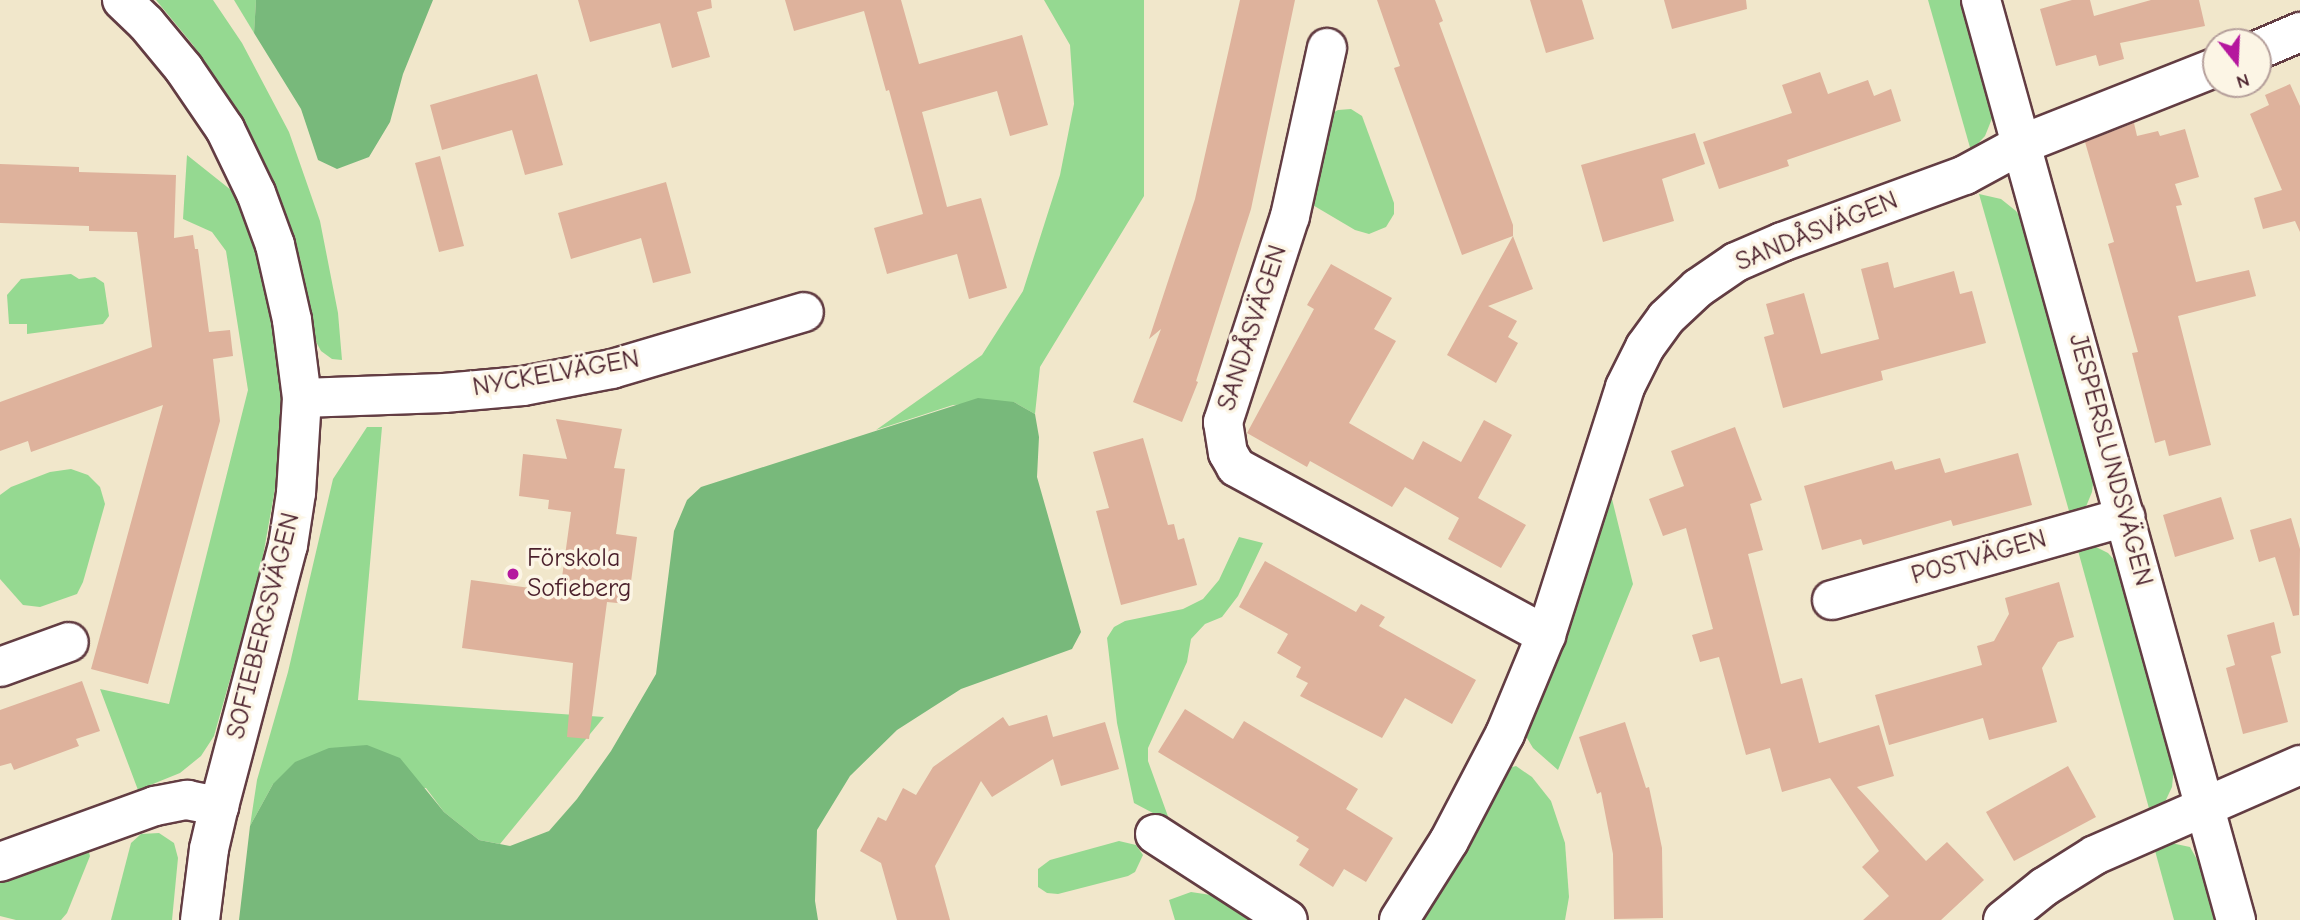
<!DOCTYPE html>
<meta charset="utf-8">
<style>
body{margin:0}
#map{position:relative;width:2300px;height:920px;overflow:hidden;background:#f1e7cb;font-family:"Comic Neue",sans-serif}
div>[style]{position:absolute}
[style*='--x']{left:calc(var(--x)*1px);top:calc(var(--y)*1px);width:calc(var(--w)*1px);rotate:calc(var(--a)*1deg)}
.green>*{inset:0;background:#95d991}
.forest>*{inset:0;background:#78b97b}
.building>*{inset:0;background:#deb29c}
.roads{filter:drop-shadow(2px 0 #633d43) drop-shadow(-2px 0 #633d43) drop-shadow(0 2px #633d43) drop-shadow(0 -2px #633d43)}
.minor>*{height:38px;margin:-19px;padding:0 19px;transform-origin:19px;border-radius:19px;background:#fff}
.dots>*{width:19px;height:19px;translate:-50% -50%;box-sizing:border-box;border:4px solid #fcf5e5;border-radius:50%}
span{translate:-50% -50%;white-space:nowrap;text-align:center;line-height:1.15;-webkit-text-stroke:7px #fcf5e5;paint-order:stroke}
.street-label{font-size:26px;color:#4a1f2b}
.poi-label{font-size:26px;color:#4a1f2b}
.left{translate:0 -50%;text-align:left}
.north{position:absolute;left:2202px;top:28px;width:70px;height:70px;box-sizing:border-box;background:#fcf5e5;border:2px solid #b59f9b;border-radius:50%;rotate:162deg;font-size:19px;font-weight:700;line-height:28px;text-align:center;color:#4a1f2b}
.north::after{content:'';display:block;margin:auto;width:24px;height:32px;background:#b5179e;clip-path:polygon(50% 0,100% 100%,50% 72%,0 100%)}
</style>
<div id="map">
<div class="green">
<div style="clip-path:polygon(156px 0,213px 0,242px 43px,289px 132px,320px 221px,338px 313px,342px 360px,332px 359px,321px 351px,314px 338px,300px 258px,272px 177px,236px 110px,193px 45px)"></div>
<div style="clip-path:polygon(234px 0,256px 0,254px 33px)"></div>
<div style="clip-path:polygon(1044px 0,1144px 0,1144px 196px,1040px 367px,1035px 414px,1014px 402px,953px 405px,876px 430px,982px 355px,1023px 291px,1060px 175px,1074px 104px,1070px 45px)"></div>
<div style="clip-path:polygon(1928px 0,1964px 0,1993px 116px,1985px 136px,1971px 151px)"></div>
<div style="clip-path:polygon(1351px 109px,1362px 116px,1394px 203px,1394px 214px,1386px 227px,1369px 234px,1355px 230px,1311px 204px,1329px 115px,1338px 110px)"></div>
<div style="clip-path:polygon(187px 155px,241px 198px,267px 282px,283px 381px,278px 472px,260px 573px,214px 736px,201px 756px,180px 773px,138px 790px,100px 689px,169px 704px,248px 390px,226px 251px,212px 232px,183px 219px)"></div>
<div style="clip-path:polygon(1979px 194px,2001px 199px,2016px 211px,2026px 225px,2094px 475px,2092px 492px,2085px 509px,2071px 518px)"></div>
<div style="clip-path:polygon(71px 274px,79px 279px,95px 277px,104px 283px,109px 316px,103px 324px,27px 334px,27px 324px,9px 324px,7px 295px,21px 279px)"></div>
<div style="clip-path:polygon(367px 427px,382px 427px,358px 700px,604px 717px,500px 844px,479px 840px,444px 812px,426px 788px,273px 784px,250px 826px,257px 780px,288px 672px,333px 479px)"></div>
<div style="clip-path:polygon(71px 469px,88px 475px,100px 487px,105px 504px,83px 582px,77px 594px,40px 607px,23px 605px,0 579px,0 495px,11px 487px,50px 472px)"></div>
<div style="clip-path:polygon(1611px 495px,1633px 584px,1558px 770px,1533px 748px,1527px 738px,1527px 729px,1580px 593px)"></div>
<div style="clip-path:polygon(1239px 537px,1263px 543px,1238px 596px,1222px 617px,1205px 624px,1191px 639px,1187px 662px,1148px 748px,1148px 761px,1170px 822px,1134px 803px,1117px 723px,1107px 638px,1114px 627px,1125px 621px,1183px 609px,1203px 599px,1219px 580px)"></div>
<div style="clip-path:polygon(2077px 547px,2096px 547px,2108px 553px,2118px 564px,2174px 766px,2172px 787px,2164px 804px,2150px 812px)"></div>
<div style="clip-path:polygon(1516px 766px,1532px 777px,1551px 801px,1565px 843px,1569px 897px,1565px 920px,1421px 920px,1509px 768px)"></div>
<div style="clip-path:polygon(159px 833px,174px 843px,178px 858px,172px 920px,111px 920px,131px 843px,141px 834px)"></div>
<div style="clip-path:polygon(1119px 841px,1136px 845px,1143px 855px,1135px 872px,1128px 876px,1058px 894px,1047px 893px,1038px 887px,1038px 869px,1050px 860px)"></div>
<div style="clip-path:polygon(2171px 843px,2190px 847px,2199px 863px,2214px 920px,2174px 920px,2154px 847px)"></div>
<div style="clip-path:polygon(87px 846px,90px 856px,67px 913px,61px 920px,16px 920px,0 916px,0 873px)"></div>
<div style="clip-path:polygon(1191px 892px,1224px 897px,1261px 920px,1175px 920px,1169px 900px)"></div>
</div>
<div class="forest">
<div style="clip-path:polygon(256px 0,433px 0,403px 74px,390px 122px,369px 157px,337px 169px,318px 160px,301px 109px,254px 33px)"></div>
<div style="clip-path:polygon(978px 398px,1014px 402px,1035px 414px,1039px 437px,1037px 477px,1081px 632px,1072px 649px,961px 689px,897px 730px,850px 776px,817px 830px,815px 901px,818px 920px,239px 920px,250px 826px,273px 784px,295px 762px,329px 748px,367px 745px,400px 758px,444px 812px,479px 840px,510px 846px,549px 831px,577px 799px,611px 751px,656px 674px,674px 531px,687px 500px,701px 487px)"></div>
</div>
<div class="building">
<div style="clip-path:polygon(578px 0,711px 0,712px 8px,697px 12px,710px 57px,672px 68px,660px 23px,590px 42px)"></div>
<div style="clip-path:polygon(785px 0,901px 0,919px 64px,1022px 35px,1048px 125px,1010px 136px,997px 91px,922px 112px,947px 207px,981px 198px,1007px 288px,969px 299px,957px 254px,887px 274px,874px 228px,937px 210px,923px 214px,889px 90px,886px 91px,864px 11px,794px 31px)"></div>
<div style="clip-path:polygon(1240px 0,1295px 0,1251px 209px,1196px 381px,1198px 382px,1182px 422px,1133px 402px,1161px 329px,1149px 339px,1195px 199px)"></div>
<div style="clip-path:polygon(1377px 0,1435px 0,1443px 21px,1439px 23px,1513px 225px,1513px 236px,1462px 255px,1394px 68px,1400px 66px)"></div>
<div style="clip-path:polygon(1530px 0,1582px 0,1594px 39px,1546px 53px)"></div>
<div style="clip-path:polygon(1664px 0,1746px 0,1747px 9px,1672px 29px)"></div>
<div style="clip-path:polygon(2072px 0,2090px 0,2094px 16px,2151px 0,2199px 0,2205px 26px,2120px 43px,2124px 59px,2099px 66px,2096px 55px,2056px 66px,2040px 9px)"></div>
<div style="clip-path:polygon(1820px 72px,1828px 94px,1868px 80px,1874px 96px,1891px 89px,1901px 121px,1787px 160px,1789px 166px,1719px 189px,1703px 142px,1792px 113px,1782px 85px)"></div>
<div style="clip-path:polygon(537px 74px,563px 165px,525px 175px,512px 130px,442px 150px,430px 105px)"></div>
<div style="clip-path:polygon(2290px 84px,2300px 106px,2300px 232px,2295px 221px,2263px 229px,2254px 198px,2282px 190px,2250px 114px,2269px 105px,2265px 95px)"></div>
<div style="clip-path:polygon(2134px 123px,2137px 136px,2158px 131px,2160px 136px,2185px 129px,2199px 177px,2175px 184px,2182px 205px,2176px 206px,2196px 282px,2249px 270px,2256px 296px,2178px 316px,2211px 445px,2169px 456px,2165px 440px,2155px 443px,2132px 353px,2138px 352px,2108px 244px,2114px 242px,2085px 142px)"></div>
<div style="clip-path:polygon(1695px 133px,1705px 164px,1662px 179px,1674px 221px,1603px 242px,1581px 165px)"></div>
<div style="clip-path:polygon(440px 156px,464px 246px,439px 252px,415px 163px)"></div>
<div style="clip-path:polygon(0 164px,79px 167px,79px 172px,176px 175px,174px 238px,193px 235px,195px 249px,198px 249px,209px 332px,230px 330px,233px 356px,213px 359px,220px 421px,148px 684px,91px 669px,163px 405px,31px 452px,28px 441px,0 451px,0 402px,152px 347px,137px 232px,89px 231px,89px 226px,0 223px)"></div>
<div style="clip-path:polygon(666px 182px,691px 273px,653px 283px,641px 238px,571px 259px,558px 213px)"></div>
<div style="clip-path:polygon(1513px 236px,1533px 289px,1488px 306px,1517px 321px,1508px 337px,1518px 343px,1496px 383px,1447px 355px)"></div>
<div style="clip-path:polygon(1888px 262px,1894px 288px,1954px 271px,1960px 294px,1972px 291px,1986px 343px,1881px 371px,1883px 380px,1783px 408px,1764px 337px,1774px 334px,1766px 304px,1804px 293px,1821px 354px,1879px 339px,1861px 269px)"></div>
<div style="clip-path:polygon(1331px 264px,1392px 298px,1374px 329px,1396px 341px,1349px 423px,1413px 460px,1423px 441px,1461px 462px,1484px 420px,1512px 435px,1478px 498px,1526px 525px,1501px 568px,1448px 539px,1459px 518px,1405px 487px,1392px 507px,1310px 461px,1307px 467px,1247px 433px,1314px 309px,1307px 305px)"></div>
<div style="clip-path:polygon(556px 419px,622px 429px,614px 468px,625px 469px,616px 534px,637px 537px,628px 604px,607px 602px,589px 739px,567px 737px,573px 663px,462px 648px,471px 580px,560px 592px,571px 512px,548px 509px,549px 500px,519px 496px,523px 454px,567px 459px)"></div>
<div style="clip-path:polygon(1735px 427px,1762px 500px,1750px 504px,1763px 550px,1748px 554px,1781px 684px,1802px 678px,1819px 743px,1879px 725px,1894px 776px,1857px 787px,1926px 861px,1947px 842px,1984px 880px,1941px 920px,1863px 920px,1889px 896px,1862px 867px,1879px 851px,1830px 778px,1782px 792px,1770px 748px,1746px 755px,1719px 657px,1700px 662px,1692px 635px,1713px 629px,1686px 528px,1663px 536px,1649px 499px,1684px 486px,1671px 451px)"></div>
<div style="clip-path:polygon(1143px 438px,1168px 525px,1174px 524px,1178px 540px,1184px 538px,1197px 585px,1121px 605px,1096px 511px,1109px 508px,1093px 452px)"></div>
<div style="clip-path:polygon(2018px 453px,2032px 505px,1953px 526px,1951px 520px,1863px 545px,1861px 539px,1822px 550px,1804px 486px,1892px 461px,1895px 470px,1940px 458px,1945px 473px)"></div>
<div style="clip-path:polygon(2221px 497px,2234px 539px,2175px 557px,2163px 515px)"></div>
<div style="clip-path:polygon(2291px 518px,2300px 549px,2299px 615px,2293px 616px,2275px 557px,2259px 562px,2250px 530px)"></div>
<div style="clip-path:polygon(1265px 561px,1356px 612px,1361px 604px,1385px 617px,1379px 626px,1476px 680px,1452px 724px,1405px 698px,1382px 738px,1300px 696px,1308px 683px,1296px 677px,1301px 667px,1277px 653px,1288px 634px,1239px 607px)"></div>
<div style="clip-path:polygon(2059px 582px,2074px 637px,2058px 642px,2042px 668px,2057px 722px,1989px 740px,1983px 718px,1889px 745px,1875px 695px,1982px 665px,1977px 646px,1994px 641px,2009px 614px,2005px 598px)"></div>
<div style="clip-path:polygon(2274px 622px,2281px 653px,2271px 656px,2288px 722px,2243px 734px,2226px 668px,2235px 665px,2227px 635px)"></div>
<div style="clip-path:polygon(82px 681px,100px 731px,76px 739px,79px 746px,14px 770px,11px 763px,0 766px,0 710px)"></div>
<div style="clip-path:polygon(1185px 709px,1233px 739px,1244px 721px,1358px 789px,1346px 809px,1393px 838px,1366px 882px,1344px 869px,1333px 887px,1299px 865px,1309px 849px,1296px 841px,1299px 837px,1158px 752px)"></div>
<div style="clip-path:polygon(1047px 715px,1053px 737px,1105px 722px,1119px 769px,1061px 786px,1053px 759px,992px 797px,981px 781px,935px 866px,950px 920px,897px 920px,881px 863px,860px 851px,878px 817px,886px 821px,903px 788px,916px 795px,933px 767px,1003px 717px,1009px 726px)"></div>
<div style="clip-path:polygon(1625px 722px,1646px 788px,1649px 787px,1662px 848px,1663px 918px,1614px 919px,1613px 854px,1601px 792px,1597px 794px,1579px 737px)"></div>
<div style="clip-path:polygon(2068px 766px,2096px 817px,2014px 861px,1986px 812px)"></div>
</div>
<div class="roads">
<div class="minor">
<div style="--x:122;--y:0;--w:33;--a:44"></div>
<div style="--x:146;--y:23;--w:60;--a:50.4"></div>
<div style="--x:184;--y:69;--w:73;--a:55.7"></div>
<div style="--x:225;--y:129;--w:71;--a:64.2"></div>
<div style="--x:256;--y:193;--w:55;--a:69.9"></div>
<div style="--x:275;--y:245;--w:77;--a:77.2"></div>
<div style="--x:292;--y:320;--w:79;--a:82.7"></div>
<div style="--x:302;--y:398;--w:95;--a:93.6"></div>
<div style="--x:296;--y:493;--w:53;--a:98.7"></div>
<div style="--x:288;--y:545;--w:270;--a:104.8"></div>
<div style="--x:219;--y:806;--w:44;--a:103.1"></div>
<div style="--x:209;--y:849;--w:72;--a:97.2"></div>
<div style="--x:1981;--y:0;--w:955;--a:74.51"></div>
<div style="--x:1327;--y:48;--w:172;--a:102.4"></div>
<div style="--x:1290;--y:216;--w:217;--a:108"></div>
<div style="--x:1223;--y:422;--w:31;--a:81"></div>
<div style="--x:1228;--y:453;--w:16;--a:60"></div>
<div style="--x:1236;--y:467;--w:353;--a:28.5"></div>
<div style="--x:2258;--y:50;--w:46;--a:-23.2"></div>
<div style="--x:302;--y:398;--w:142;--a:-2"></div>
<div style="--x:444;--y:393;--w:79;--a:-5.1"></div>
<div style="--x:523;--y:386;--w:91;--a:-10.8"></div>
<div style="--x:612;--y:369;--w:200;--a:-16.5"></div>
<div style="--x:1832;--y:600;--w:305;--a:-15.8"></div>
<div style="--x:0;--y:667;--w:73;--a:-19.9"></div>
<div style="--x:1155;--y:834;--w:158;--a:32.9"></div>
<div style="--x:0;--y:862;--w:165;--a:-19.9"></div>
<div style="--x:155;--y:806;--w:33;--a:-11"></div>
<div style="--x:187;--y:800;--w:33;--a:11"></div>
<div style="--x:1399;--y:920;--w:93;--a:-57.7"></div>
<div style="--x:1449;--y:841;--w:121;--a:-62.4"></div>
<div style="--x:1505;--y:734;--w:107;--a:-67.5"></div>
<div style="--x:1546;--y:635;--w:260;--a:-72.3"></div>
<div style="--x:1625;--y:387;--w:45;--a:-63.4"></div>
<div style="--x:1645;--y:347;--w:36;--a:-54"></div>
<div style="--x:1666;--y:318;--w:44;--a:-43.2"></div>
<div style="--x:1698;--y:288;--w:46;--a:-34.4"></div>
<div style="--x:1736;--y:262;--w:50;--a:-23.5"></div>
<div style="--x:1782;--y:242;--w:195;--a:-20.1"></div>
<div style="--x:1965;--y:175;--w:65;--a:-28.5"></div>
<div style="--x:2022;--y:144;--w:209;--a:-21.6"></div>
<div style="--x:2003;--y:920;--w:53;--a:-38.8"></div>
<div style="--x:2044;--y:887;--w:60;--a:-32.1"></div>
<div style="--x:2095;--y:855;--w:224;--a:-23.7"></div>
</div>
</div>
<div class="dots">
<div style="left:513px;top:574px;background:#b5179e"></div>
</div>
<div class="street-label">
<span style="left:1817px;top:232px;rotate:-22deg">SANDÅSVÄGEN</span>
<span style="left:1253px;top:328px;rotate:-72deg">SANDÅSVÄGEN</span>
<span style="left:556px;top:374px;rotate:-10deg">NYCKELVÄGEN</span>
<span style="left:2110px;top:460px;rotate:75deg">JESPERSLUNDSVÄGEN</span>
<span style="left:1979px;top:558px;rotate:-16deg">POSTVÄGEN</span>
<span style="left:264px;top:626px;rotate:-76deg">SOFIEBERGSVÄGEN</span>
</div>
<div class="poi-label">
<span class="left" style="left:527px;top:574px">Förskola<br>Sofieberg</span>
</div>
<div class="north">N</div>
</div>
